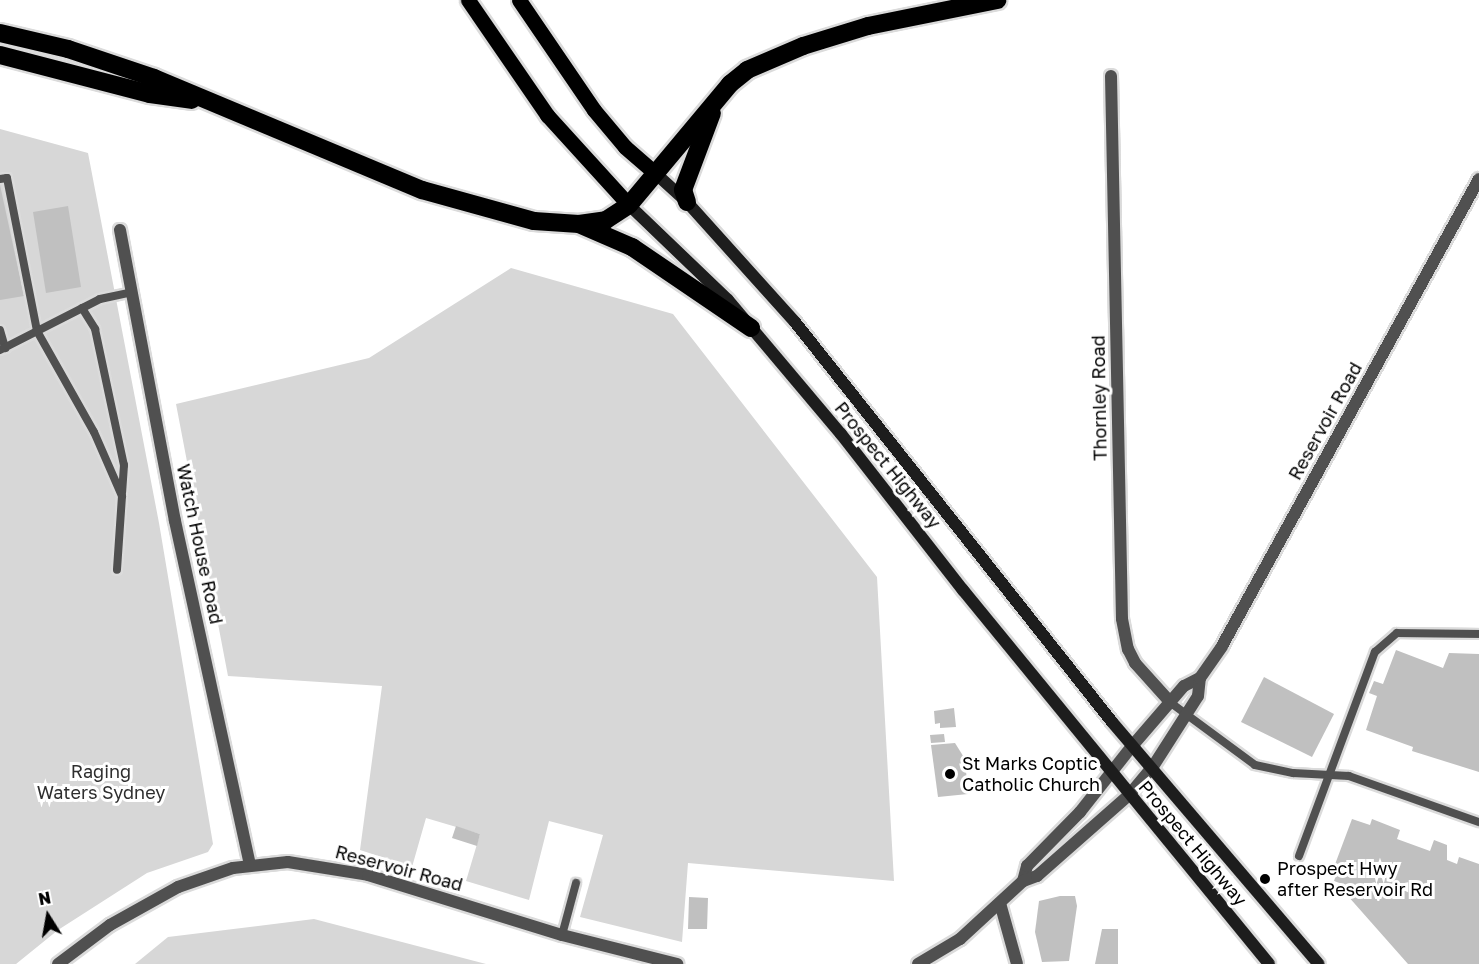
<!DOCTYPE html>
<style>
body{margin:0}
#map{position:relative;width:1479px;height:964px;overflow:hidden;background:#fff;font-family:"Golos Text",sans-serif}
div>[style]{position:absolute}
[style*='--x']{left:calc(var(--x)*1px);top:calc(var(--y)*1px);width:calc(var(--w)*1px);rotate:calc(var(--a)*1deg)}
.green>*{inset:0;background:#d7d7d7}
.building>*{inset:0;background:#c0c0c0}
.roads{filter:drop-shadow(2px 0 #dbdbdb) drop-shadow(-2px 0 #dbdbdb) drop-shadow(0 2px #dbdbdb) drop-shadow(0 -2px #dbdbdb)}
.service>*{height:8px;margin:-4px;padding:0 4px;transform-origin:4px;border-radius:4px;background:#505050}
.minor>*{height:12px;margin:-6px;padding:0 6px;transform-origin:6px;border-radius:6px;background:#505050}
.tertiary>*{height:12px;margin:-6px;padding:0 6px;transform-origin:6px;border-radius:6px;background:#505050}
.secondary>*{height:12px;margin:-6px;padding:0 6px;transform-origin:6px;border-radius:6px;background:#1d1d1d}
.primary>*{height:15px;margin:-7.5px;padding:0 7.5px;transform-origin:7.5px;border-radius:7.5px;background:#000}
.motorway>*{height:18px;margin:-9px;padding:0 9px;transform-origin:9px;border-radius:9px;background:#000}
.dots>*{width:16px;height:16px;translate:-50% -50%;box-sizing:border-box;border:3px solid #fff;border-radius:50%}
span{translate:-50% -50%;white-space:nowrap;text-align:center;line-height:1.15;-webkit-text-stroke:6px #fff;paint-order:stroke}
.street-label{font-size:18px;color:#000}
.poi-label{font-size:18px;color:#000}
.left{translate:0 -50%;text-align:left}
.park-label{font-size:18px;color:#2e2e2e}
.north{position:absolute;left:18px;top:886px;width:60px;height:60px;-webkit-text-stroke:4px #fff;paint-order:stroke;rotate:349deg;font-size:16px;font-weight:700;line-height:24px;text-align:center;color:#000}
.north::after{content:'';display:block;margin:auto;width:21px;height:27px;background:#000;clip-path:polygon(50% 0,100% 100%,50% 72%,0 100%)}
</style>
<div id="map">
<div class="green">
<div style="clip-path:polygon(0 129px,88px 153px,159px 523px,213px 844px,208px 852px,147px 873px,58px 930px,16px 964px,0 964px)"></div>
<div style="clip-path:polygon(511px 268px,673px 314px,877px 577px,894px 881px,688px 863px,682px 942px,580px 917px,603px 835px,549px 821px,529px 900px,466px 881px,480px 834px,426px 818px,412px 867px,360px 850px,382px 686px,228px 676px,176px 404px,369px 358px)"></div>
<div style="clip-path:polygon(314px 919px,486px 964px,135px 964px,168px 937px)"></div>
</div>
<div class="building">
<div style="clip-path:polygon(0 185px,24px 296px,0 300px)"></div>
<div style="clip-path:polygon(68px 206px,81px 287px,46px 293px,33px 212px)"></div>
<div style="clip-path:polygon(1396px 650px,1443px 668px,1449px 653px,1479px 654px,1479px 772px,1412px 751px,1413px 747px,1366px 730px,1377px 696px,1369px 693px,1374px 681px,1383px 684px)"></div>
<div style="clip-path:polygon(1264px 677px,1334px 714px,1312px 757px,1241px 722px)"></div>
<div style="clip-path:polygon(954px 708px,956px 727px,940px 728px,940px 723px,935px 724px,934px 711px)"></div>
<div style="clip-path:polygon(944px 734px,945px 742px,931px 743px,930px 735px)"></div>
<div style="clip-path:polygon(955px 743px,965px 759px,968px 794px,938px 797px,931px 745px)"></div>
<div style="clip-path:polygon(1352px 819px,1370px 825px,1372px 819px,1400px 830px,1397px 839px,1430px 851px,1434px 840px,1447px 845px,1447px 860px,1457px 864px,1459px 857px,1479px 864px,1479px 964px,1408px 964px,1347px 895px,1337px 891px,1339px 886px,1347px 889px,1348px 886px,1334px 881px,1338px 869px,1334px 867px)"></div>
<div style="clip-path:polygon(456px 826px,480px 834px,477px 846px,452px 838px)"></div>
<div style="clip-path:polygon(1060px 896px,1075px 896px,1077px 906px,1069px 961px,1042px 962px,1035px 932px,1039px 901px)"></div>
<div style="clip-path:polygon(689px 897px,708px 898px,707px 929px,688px 929px)"></div>
<div style="clip-path:polygon(1102px 929px,1118px 929px,1118px 964px,1095px 964px)"></div>
</div>
<div class="roads">
<div class="service">
<div style="--x:0;--y:179;--w:7;--a:-8"></div>
<div style="--x:7;--y:178;--w:156;--a:78.9"></div>
<div style="--x:37;--y:331;--w:116;--a:60.6"></div>
<div style="--x:94;--y:432;--w:70;--a:66.4"></div>
<div style="--x:122;--y:496;--w:74;--a:93.9"></div>
<div style="--x:82;--y:308;--w:25;--a:58"></div>
<div style="--x:95;--y:329;--w:139;--a:78"></div>
<div style="--x:124;--y:465;--w:27;--a:94"></div>
<div style="--x:0;--y:330;--w:19;--a:74"></div>
<div style="--x:0;--y:350;--w:112;--a:-27"></div>
<div style="--x:100;--y:299;--w:33;--a:-12"></div>
<div style="--x:1171;--y:703;--w:104;--a:36.4"></div>
<div style="--x:1255;--y:765;--w:39;--a:12"></div>
<div style="--x:1293;--y:773;--w:56;--a:3.1"></div>
<div style="--x:1349;--y:776;--w:138;--a:19.5"></div>
<div style="--x:1299;--y:856;--w:218;--a:-69.6"></div>
<div style="--x:1375;--y:652;--w:29;--a:-41"></div>
<div style="--x:1397;--y:633;--w:82;--a:0.7"></div>
<div style="--x:562;--y:935;--w:54;--a:-74.9"></div>
</div>
<div class="minor">
<div style="--x:1111;--y:76;--w:543;--a:88.84"></div>
<div style="--x:1122;--y:619;--w:31;--a:79"></div>
<div style="--x:1128;--y:649;--w:16;--a:63"></div>
<div style="--x:1135;--y:663;--w:54;--a:48"></div>
<div style="--x:120;--y:230;--w:296;--a:79.3"></div>
<div style="--x:175;--y:521;--w:352;--a:77.7"></div>
<div style="--x:1133;--y:745;--w:78;--a:-49.2"></div>
<div style="--x:1184;--y:686;--w:18;--a:-27"></div>
<div style="--x:1152;--y:768;--w:85;--a:-57.4"></div>
<div style="--x:1198;--y:696;--w:18;--a:-84"></div>
<div style="--x:1200;--y:678;--w:39;--a:-55"></div>
<div style="--x:1222;--y:646;--w:533;--a:-61.18"></div>
<div style="--x:1000;--y:903;--w:63;--a:74.4"></div>
</div>
<div class="tertiary">
<div style="--x:1023;--y:881;--w:16;--a:-75"></div>
<div style="--x:1027;--y:866;--w:76;--a:-45.5"></div>
<div style="--x:1080;--y:812;--w:85;--a:-51.7"></div>
<div style="--x:58;--y:964;--w:65;--a:-36.9"></div>
<div style="--x:110;--y:925;--w:78;--a:-29.2"></div>
<div style="--x:178;--y:887;--w:58;--a:-19.1"></div>
<div style="--x:233;--y:868;--w:55;--a:-6.2"></div>
<div style="--x:288;--y:862;--w:81;--a:9.2"></div>
<div style="--x:368;--y:875;--w:203;--a:17.2"></div>
<div style="--x:562;--y:935;--w:119;--a:14.2"></div>
<div style="--x:918;--y:964;--w:49;--a:-30.8"></div>
<div style="--x:960;--y:939;--w:86;--a:-42.6"></div>
<div style="--x:1023;--y:881;--w:15;--a:-20"></div>
<div style="--x:1037;--y:876;--w:123;--a:-41.4"></div>
<div style="--x:1129;--y:795;--w:35;--a:-50"></div>
</div>
<div class="secondary">
<div style="--x:654;--y:172;--w:45;--a:42.3"></div>
<div style="--x:687;--y:202;--w:161;--a:48"></div>
<div style="--x:795;--y:322;--w:510;--a:51.6"></div>
<div style="--x:1112;--y:722;--w:318;--a:49.5"></div>
<div style="--x:629;--y:205;--w:137;--a:43.8"></div>
<div style="--x:728;--y:300;--w:175;--a:49.9"></div>
<div style="--x:841;--y:434;--w:198;--a:52"></div>
<div style="--x:963;--y:590;--w:483;--a:50.7"></div>
</div>
<div class="primary">
<div style="--x:468;--y:0;--w:140;--a:55.5"></div>
<div style="--x:547;--y:115;--w:122;--a:47.7"></div>
<div style="--x:519;--y:0;--w:133;--a:55.7"></div>
<div style="--x:594;--y:110;--w:48;--a:50"></div>
<div style="--x:625;--y:147;--w:38;--a:41"></div>
</div>
<div class="motorway">
<div style="--x:0;--y:33;--w:70;--a:13.2"></div>
<div style="--x:68;--y:49;--w:91;--a:18.6"></div>
<div style="--x:154;--y:78;--w:290;--a:22.7"></div>
<div style="--x:422;--y:190;--w:116;--a:15.5"></div>
<div style="--x:534;--y:221;--w:45;--a:3.8"></div>
<div style="--x:579;--y:224;--w:27;--a:-8"></div>
<div style="--x:606;--y:220;--w:27;--a:-33"></div>
<div style="--x:629;--y:205;--w:158;--a:-50.1"></div>
<div style="--x:730;--y:84;--w:22;--a:-39"></div>
<div style="--x:747;--y:70;--w:61;--a:-23.2"></div>
<div style="--x:803;--y:46;--w:68;--a:-17.1"></div>
<div style="--x:868;--y:26;--w:132;--a:-11.4"></div>
<div style="--x:0;--y:55;--w:155;--a:14.6"></div>
<div style="--x:150;--y:94;--w:42;--a:8.1"></div>
<div style="--x:687;--y:202;--w:13;--a:-108"></div>
<div style="--x:683;--y:190;--w:82;--a:-69.4"></div>
<div style="--x:581;--y:225;--w:56;--a:23.3"></div>
<div style="--x:632;--y:247;--w:144;--a:34.2"></div>
</div>
</div>
<div class="dots">
<div style="left:950px;top:774px;background:#000"></div>
<div style="left:1265px;top:879px;background:#000"></div>
</div>
<div class="street-label">
<span style="left:1099px;top:398px;rotate:-91deg">Thornley Road</span>
<span style="left:1325px;top:421px;rotate:-61deg">Reservoir Road</span>
<span style="left:888px;top:465px;rotate:51deg">Prospect Highway</span>
<span style="left:200px;top:544px;rotate:78deg">Watch House Road</span>
<span style="left:1193px;top:843px;rotate:50deg">Prospect Highway</span>
<span style="left:399px;top:868px;rotate:15deg">Reservoir Road</span>
</div>
<div class="poi-label">
<span class="left" style="left:962px;top:774px">St Marks Coptic<br>Catholic Church</span>
<span class="left" style="left:1277px;top:879px">Prospect Hwy<br>after Reservoir Rd</span>
</div>
<div class="park-label">
<span style="left:101px;top:782px">Raging<br>Waters Sydney</span>
</div>
<div class="north">N</div>
</div>
